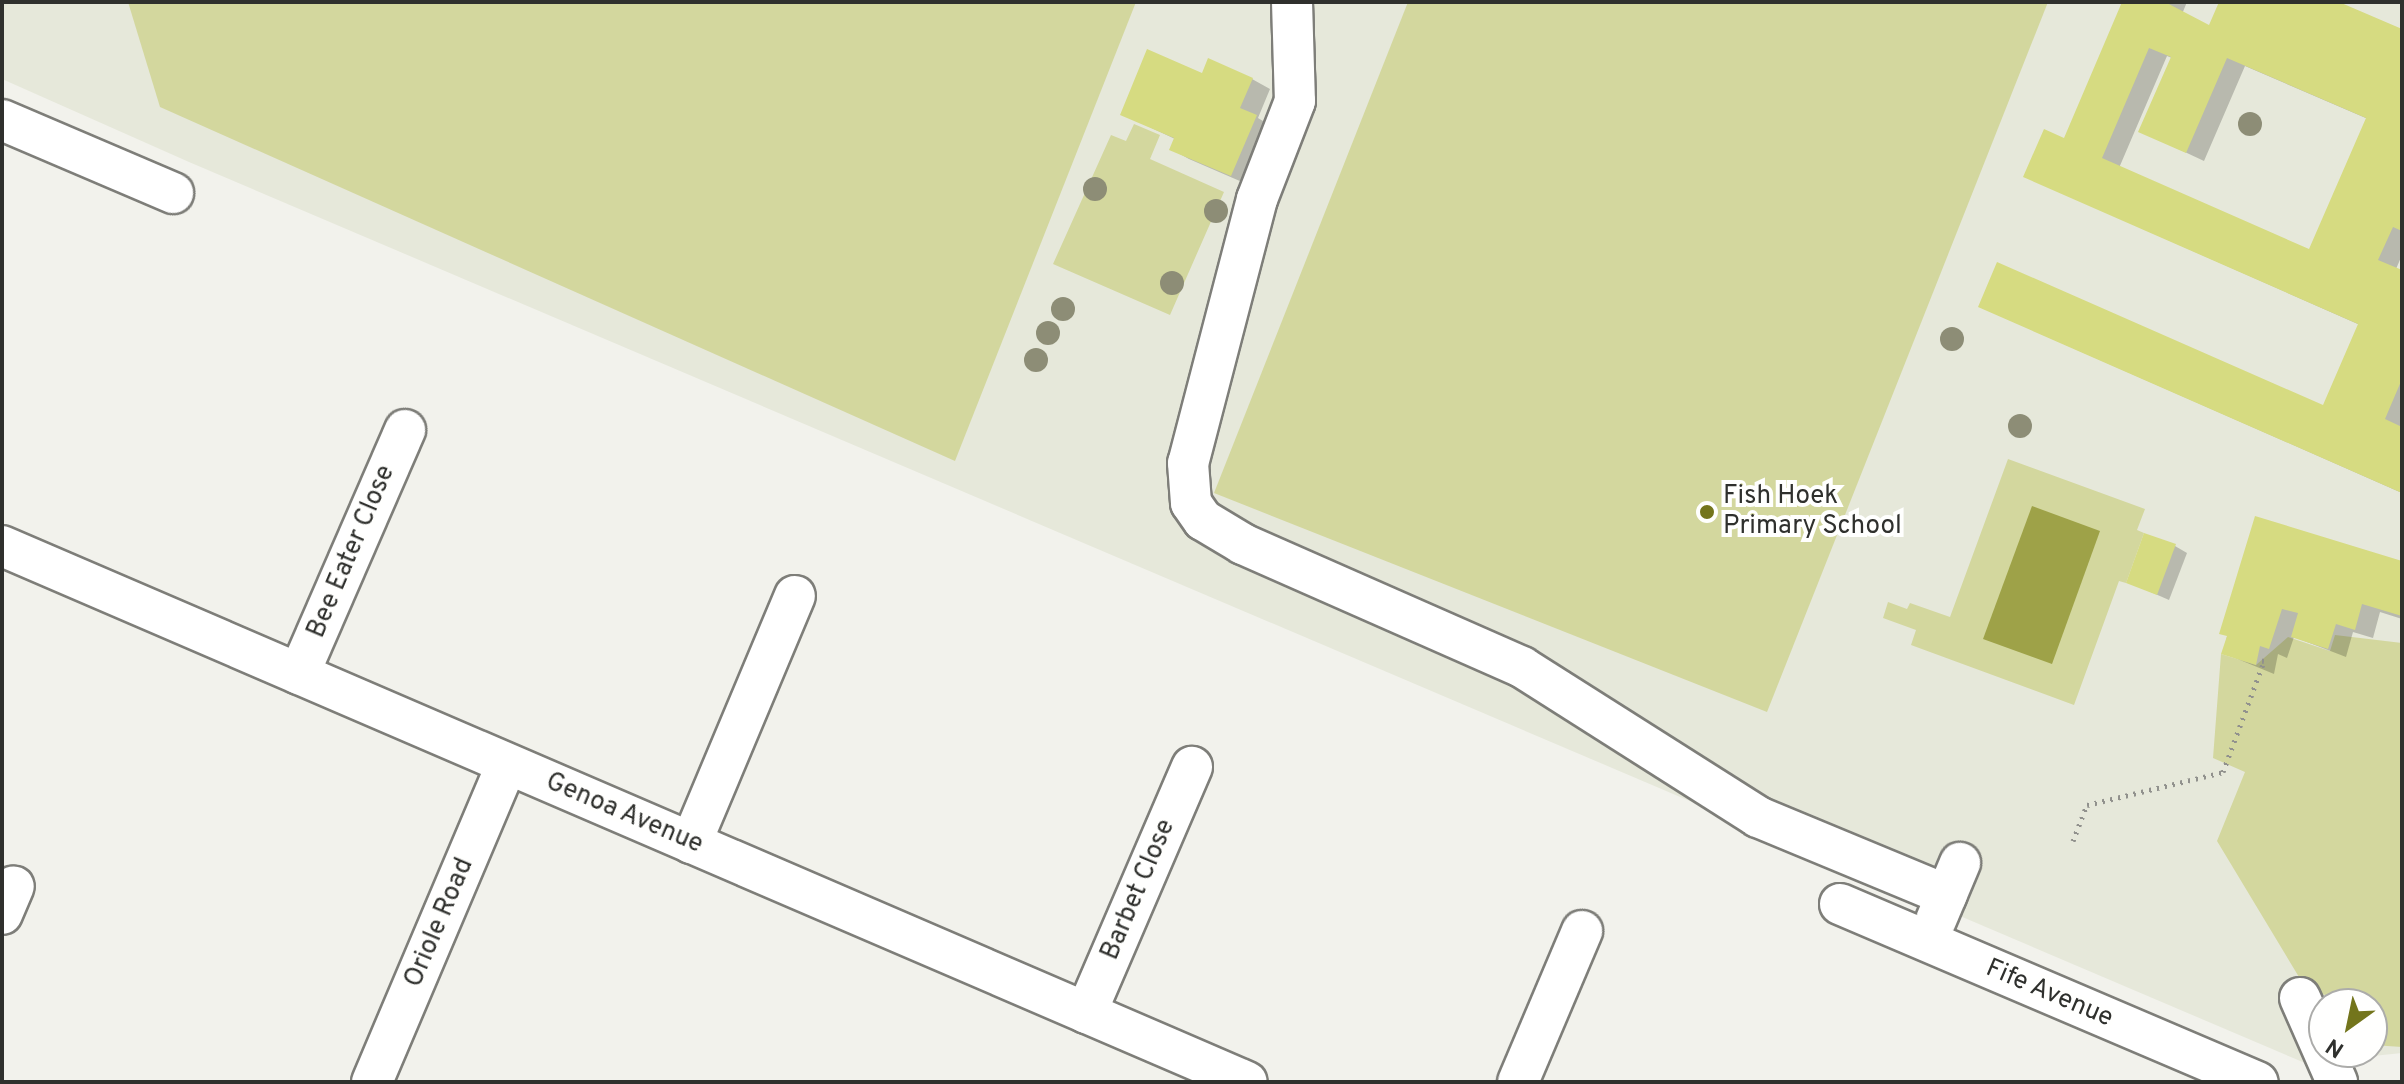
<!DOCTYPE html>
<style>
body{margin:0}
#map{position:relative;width:2404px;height:1084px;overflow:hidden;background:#f2f2ec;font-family:Overpass,sans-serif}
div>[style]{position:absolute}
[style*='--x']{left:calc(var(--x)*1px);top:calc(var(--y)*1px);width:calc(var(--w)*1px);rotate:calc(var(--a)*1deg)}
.built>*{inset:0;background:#e6e8da}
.green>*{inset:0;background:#d3d79e}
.water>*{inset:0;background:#9ea248}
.shadow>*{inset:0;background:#0003}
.building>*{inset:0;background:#d6db81}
.path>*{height:5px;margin-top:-2.5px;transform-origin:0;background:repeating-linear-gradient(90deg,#91918d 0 2px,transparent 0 8px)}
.roads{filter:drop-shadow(2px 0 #7e7e79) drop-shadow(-2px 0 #7e7e79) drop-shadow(0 2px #7e7e79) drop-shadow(0 -2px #7e7e79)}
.minor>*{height:40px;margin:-20px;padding:0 20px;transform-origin:20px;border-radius:20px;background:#fff}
.trees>*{width:24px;height:24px;margin:-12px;border-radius:50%;background:#8d8d76}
.dots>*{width:22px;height:22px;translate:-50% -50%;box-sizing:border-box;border:4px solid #fffffe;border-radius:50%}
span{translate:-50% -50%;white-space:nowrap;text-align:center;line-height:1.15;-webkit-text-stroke:8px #fffffe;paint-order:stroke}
.poi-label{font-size:26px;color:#2f302d}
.left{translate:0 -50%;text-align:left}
.street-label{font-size:26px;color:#2f302d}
.frame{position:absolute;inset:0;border:4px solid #2f302d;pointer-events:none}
.north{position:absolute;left:2308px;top:988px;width:80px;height:80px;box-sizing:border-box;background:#fffffe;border:2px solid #acacaa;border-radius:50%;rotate:213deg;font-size:22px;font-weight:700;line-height:32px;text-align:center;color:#2f302d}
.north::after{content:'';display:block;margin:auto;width:28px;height:36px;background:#73751c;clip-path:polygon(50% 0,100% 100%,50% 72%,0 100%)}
</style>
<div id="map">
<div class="built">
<div style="clip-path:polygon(evenodd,2px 2px,2402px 2px,2402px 1053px,2305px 1063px,189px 162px,2px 79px,2px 2px,2324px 1004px,2372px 1004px,2372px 1052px,2324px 1052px,2324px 1004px)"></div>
</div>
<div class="green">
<div style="clip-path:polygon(128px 2px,1136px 2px,955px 461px,160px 107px)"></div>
<div style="clip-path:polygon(1408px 2px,2048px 2px,1767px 712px,1214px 493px)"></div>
<div style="clip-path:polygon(1134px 124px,1160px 135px,1150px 159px,1224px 192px,1170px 315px,1053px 264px,1111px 135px,1126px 141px)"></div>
<div style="clip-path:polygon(2008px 459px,2145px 509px,2137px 530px,2144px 533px,2126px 583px,2119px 581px,2074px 705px,1911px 645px,1916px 630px,1883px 618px,1888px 602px,1907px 609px,1910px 603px,1950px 617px)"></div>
<div style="clip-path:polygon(2335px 635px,2402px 643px,2402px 1047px,2372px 1045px,2372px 1004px,2326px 1004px,2326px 995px,2308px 992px,2217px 841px,2245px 772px,2213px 758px,2221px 654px,2256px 665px,2288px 637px,2330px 651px)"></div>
</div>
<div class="water">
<div style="clip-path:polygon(2032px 506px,2100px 531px,2052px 664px,1983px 639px)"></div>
</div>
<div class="shadow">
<div style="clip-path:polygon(evenodd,2124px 2px,2187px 2px,2182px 14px,2210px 27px,2221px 2px,2334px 2px,2402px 32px,2402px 255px,2396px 269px,2402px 272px,2402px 493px,1980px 307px,2324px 408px,2360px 325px,2026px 177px,2065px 140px,2124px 2px,2167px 56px,2172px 58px,2140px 131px,2204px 161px,2245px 66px,2368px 119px,2310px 251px,2119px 168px,2167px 56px)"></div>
<div style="clip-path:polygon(1203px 75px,1252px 79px,1270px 89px,1258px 118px,1273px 127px,1249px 185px,1189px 159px,1171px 149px,1175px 139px,1122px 114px)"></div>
<div style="clip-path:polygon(2256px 518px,2402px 563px,2402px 619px,2380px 612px,2373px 638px,2353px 632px,2346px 657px,2294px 637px,2287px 658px,2278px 654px,2274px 674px,2223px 653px)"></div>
<div style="clip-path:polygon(2175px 546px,2187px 553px,2169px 600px,2128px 582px)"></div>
</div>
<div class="building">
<div style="clip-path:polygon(evenodd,2122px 2px,2165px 2px,2209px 25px,2219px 2px,2339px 2px,2402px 29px,2402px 231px,2393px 227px,2378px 260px,2402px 270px,2402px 379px,2385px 419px,2402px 427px,2402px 493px,1978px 307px,1997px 262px,2323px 405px,2358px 324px,2023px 177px,2044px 129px,2064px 138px,2122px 2px,2149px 48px,2171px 57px,2138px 132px,2186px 153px,2227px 58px,2366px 118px,2309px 249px,2102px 158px,2149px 48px)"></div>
<div style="clip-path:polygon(1147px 49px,1202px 73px,1208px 58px,1253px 78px,1240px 108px,1257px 115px,1231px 176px,1169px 150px,1174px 138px,1120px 115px)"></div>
<div style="clip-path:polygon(2255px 516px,2402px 561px,2402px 616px,2362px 604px,2355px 630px,2336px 624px,2328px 649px,2291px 637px,2298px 613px,2282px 609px,2269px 649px,2260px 646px,2256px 665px,2221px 654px,2227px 636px,2219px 634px)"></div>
<div style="clip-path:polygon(2144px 533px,2176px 544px,2157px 595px,2126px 583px)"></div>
</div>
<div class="path">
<div style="--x:2073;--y:841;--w:39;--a:-69"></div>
<div style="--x:2087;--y:805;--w:140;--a:-13.6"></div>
<div style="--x:2223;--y:772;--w:118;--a:-69.7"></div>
<div style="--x:2264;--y:661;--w:6;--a:-171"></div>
</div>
<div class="roads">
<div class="minor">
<div style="--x:1292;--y:2;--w:99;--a:88.3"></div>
<div style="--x:1295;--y:101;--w:105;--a:111.2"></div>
<div style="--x:1257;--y:199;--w:273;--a:104.6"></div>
<div style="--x:1188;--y:463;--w:40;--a:85.7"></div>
<div style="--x:1191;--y:503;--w:21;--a:55"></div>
<div style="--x:1203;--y:520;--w:47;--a:31"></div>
<div style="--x:1243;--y:544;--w:305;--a:23.8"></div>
<div style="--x:1522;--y:667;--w:280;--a:32.4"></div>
<div style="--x:1758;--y:817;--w:204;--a:22.5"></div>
<div style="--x:2;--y:120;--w:186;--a:23.1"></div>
<div style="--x:2;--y:546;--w:1355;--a:23.29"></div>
<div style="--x:299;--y:674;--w:266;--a:-66.5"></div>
<div style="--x:691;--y:843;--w:268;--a:-67.2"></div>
<div style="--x:1840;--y:904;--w:454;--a:23.1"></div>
<div style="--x:2;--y:914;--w:30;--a:-67"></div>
<div style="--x:1936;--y:920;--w:62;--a:-67.2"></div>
<div style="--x:2300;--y:998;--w:92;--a:66.2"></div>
<div style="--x:1086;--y:1013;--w:268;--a:-66.7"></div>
<div style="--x:372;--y:1082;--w:345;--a:-67"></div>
<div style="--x:1518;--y:1082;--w:164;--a:-67"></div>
</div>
</div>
<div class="trees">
<div style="left:2250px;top:124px"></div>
<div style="left:1095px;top:189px"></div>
<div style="left:1216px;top:211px"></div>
<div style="left:1172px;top:283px"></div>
<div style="left:1063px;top:309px"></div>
<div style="left:1048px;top:333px"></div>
<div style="left:1952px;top:339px"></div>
<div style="left:1036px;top:360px"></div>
<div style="left:2020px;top:426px"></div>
</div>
<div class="dots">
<div style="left:1707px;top:512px;background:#73751c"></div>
</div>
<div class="poi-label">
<span class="left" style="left:1723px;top:512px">Fish Hoek<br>Primary School</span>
</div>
<div class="street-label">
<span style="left:352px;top:552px;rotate:-67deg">Bee Eater Close</span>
<span style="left:624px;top:814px;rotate:23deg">Genoa Avenue</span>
<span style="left:1139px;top:890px;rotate:-67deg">Barbet Close</span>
<span style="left:440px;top:923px;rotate:-67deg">Oriole Road</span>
<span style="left:2049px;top:994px;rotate:23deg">Fife Avenue</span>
</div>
<div class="frame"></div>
<div class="north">N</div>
</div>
